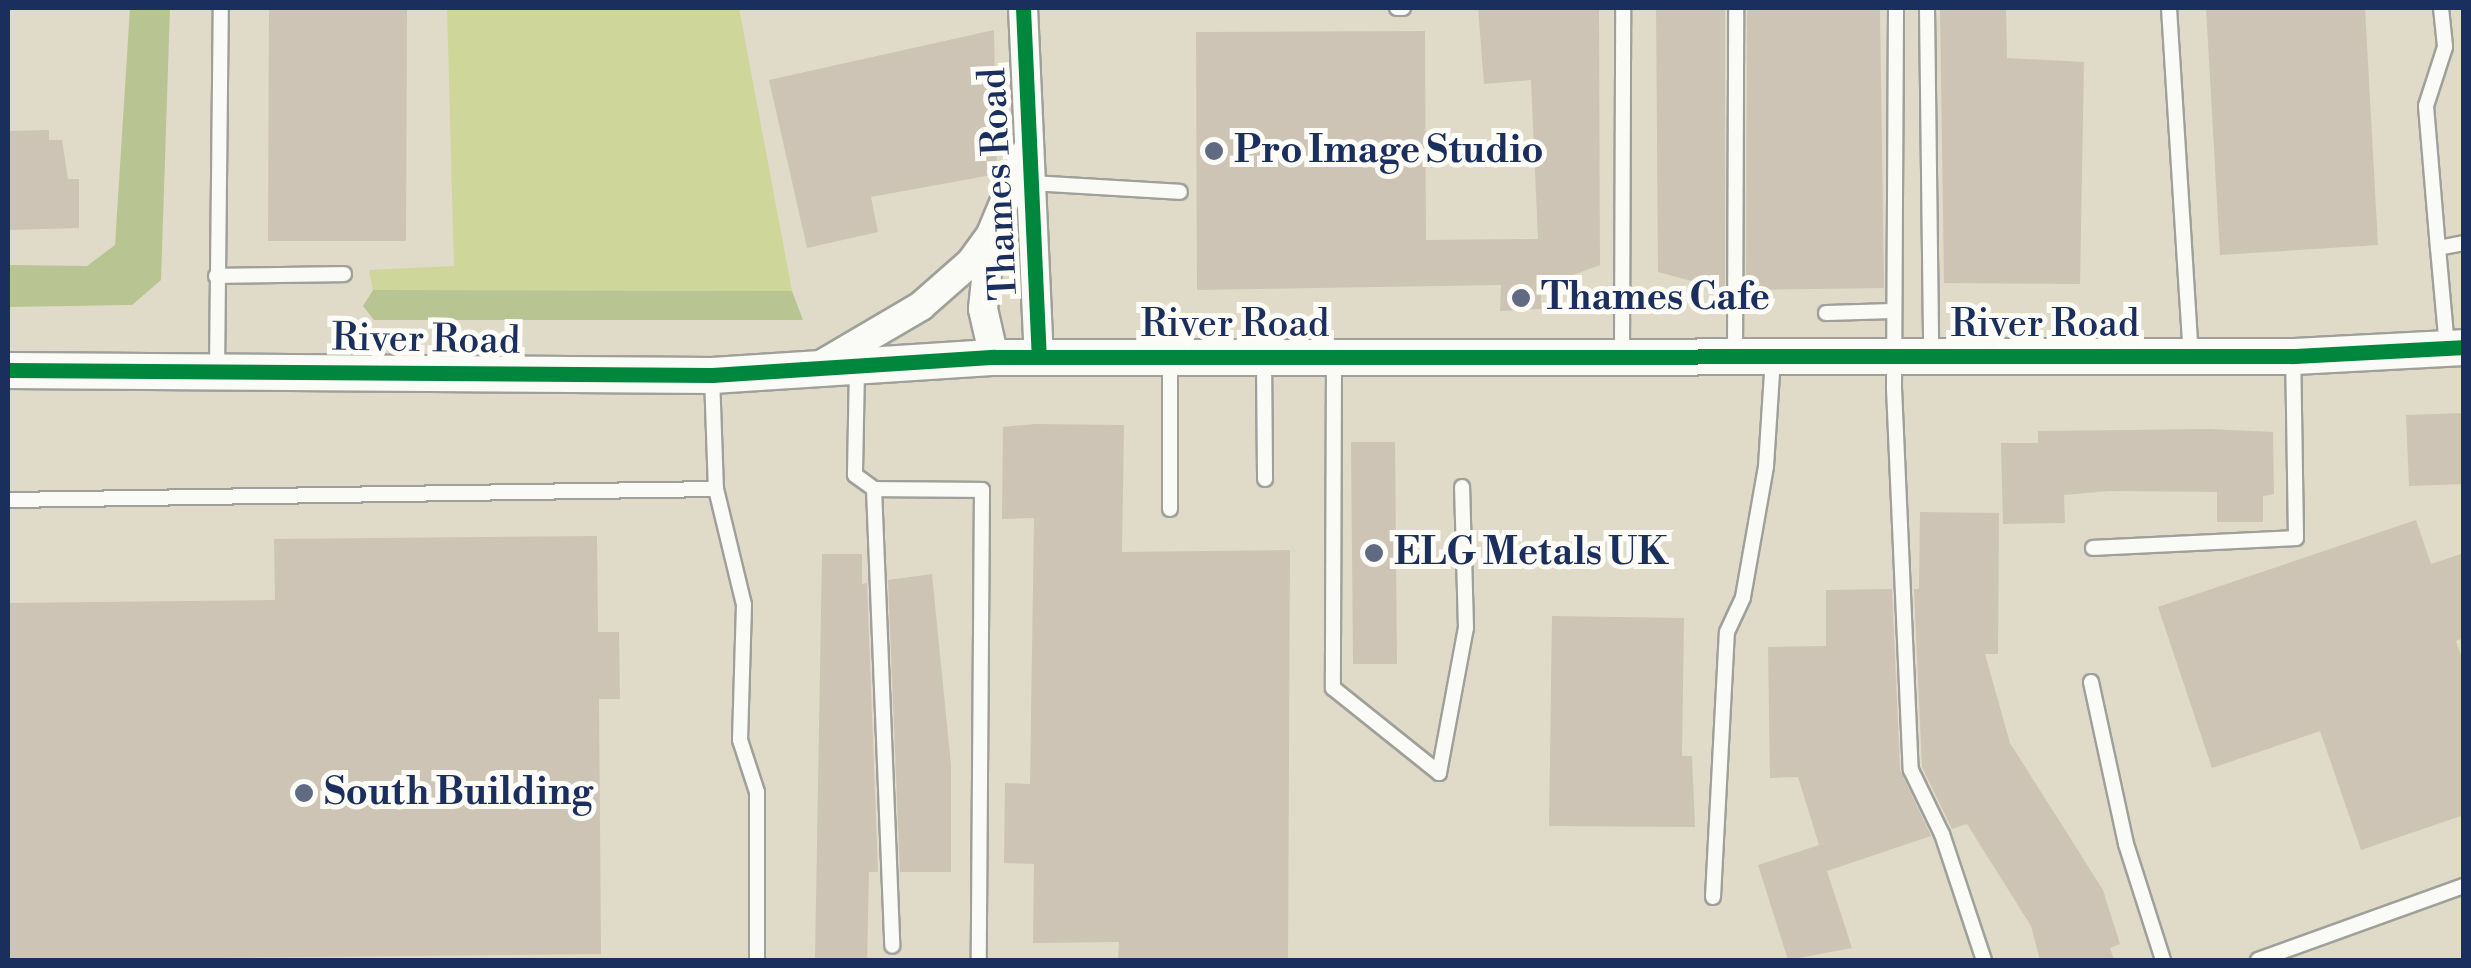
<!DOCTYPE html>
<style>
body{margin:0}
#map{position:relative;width:2471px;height:968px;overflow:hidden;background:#dfdbc8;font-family:"Libre Bodoni",serif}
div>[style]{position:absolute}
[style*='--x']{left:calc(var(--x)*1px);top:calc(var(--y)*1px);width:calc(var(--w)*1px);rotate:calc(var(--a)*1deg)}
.green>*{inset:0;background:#ced69a}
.forest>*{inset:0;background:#b8c592}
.building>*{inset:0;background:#cdc4b5}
.roads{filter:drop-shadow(2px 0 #a0a09b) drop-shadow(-2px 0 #a0a09b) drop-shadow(0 2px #a0a09b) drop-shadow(0 -2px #a0a09b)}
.service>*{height:14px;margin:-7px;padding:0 7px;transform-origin:7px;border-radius:7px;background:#fafaf7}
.minor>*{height:28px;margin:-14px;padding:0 14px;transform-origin:14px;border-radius:14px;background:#fafaf7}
.tertiary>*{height:35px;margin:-17.5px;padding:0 17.5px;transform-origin:17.5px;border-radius:17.5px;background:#fafaf7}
.cycleway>*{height:15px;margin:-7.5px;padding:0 7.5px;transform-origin:7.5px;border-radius:7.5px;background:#00873e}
.dots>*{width:28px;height:28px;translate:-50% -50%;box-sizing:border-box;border:5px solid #fdfcf7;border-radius:50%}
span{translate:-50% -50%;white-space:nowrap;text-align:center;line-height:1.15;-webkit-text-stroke:10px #fdfcf7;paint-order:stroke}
.poi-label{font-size:38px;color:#1b2f5e;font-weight:700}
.left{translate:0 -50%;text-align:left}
.street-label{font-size:38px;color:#1b2f5e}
.frame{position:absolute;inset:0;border:10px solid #1b2f5e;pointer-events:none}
</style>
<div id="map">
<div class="green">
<div style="clip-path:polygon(447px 8px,739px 8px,792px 291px,373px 290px,369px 270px,454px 266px)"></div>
</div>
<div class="forest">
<div style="clip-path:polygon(130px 8px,170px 8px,161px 280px,132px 305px,8px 307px,8px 265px,87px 266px,115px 245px)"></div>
<div style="clip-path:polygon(373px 290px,792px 291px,803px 320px,374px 320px,363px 306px)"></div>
</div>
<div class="building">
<div style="clip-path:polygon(269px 8px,407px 8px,406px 241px,268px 241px)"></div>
<div style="clip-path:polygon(1478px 8px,1599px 8px,1600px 265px,1541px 287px,1541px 309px,1500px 311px,1501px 285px,1197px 290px,1196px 32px,1425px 31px,1426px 240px,1538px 239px,1531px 80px,1484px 84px)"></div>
<div style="clip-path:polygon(1656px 8px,1725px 8px,1725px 290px,1658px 272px)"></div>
<div style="clip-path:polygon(1747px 8px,1880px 8px,1884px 288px,1746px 290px)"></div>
<div style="clip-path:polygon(1940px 8px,2006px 8px,2007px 58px,2084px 62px,2080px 284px,1944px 283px)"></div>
<div style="clip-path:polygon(2206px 8px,2365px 8px,2378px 245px,2220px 255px)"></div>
<div style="clip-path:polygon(994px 30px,997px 174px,871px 197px,878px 232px,807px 248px,769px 80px)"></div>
<div style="clip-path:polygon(49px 130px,49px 140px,62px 140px,68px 179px,79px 179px,79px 228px,8px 230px,8px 131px)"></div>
<div style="clip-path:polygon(2464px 413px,2464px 484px,2409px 486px,2406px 415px)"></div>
<div style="clip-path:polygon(1035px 424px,1124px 425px,1122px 552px,1290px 550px,1288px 960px,1118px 960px,1119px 942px,1033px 943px,1034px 864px,1004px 863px,1005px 783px,1030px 784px,1034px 518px,1002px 519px,1003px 427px)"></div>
<div style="clip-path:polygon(2210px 429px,2273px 432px,2274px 494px,2263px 496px,2263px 522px,2217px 522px,2217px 492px,2109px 491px,2064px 495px,2065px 523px,2003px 524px,2001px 443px,2038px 443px,2038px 431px)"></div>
<div style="clip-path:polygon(1351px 442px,1395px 442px,1397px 664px,1353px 664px)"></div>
<div style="clip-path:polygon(1920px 512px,1999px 513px,1998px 654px,1985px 654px,2010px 743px,2103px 890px,2120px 944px,2110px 948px,2114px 960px,2040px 960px,2031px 926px,1967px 824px,1952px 829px,1922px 767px,1914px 589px,1919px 589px)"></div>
<div style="clip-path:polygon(2416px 520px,2431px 564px,2464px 553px,2464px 638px,2456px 641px,2464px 664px,2464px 815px,2361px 850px,2320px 731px,2212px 768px,2158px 607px)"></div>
<div style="clip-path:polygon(597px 536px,598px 632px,619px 632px,620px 699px,599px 699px,601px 954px,8px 960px,8px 603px,275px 600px,274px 539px)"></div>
<div style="clip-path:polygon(822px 554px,862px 554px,862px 584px,867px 583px,878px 872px,869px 872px,867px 960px,815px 960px)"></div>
<div style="clip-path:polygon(932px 574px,951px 765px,951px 872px,900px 872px,888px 580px)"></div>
<div style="clip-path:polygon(1892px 589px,1900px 770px,1931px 836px,1827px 871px,1852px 948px,1788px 960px,1758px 865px,1819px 845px,1798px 777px,1770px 778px,1768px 647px,1826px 646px,1826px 590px)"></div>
<div style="clip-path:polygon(1552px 616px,1684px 618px,1682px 756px,1692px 756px,1695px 827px,1549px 826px)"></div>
</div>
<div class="roads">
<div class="service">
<div style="--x:1397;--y:8;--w:6;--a:0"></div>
<div style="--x:1896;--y:8;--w:380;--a:90.3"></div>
<div style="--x:1894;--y:388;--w:382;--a:87.5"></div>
<div style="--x:1911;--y:770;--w:71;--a:64.2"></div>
<div style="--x:1942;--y:834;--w:133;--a:71.6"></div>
<div style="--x:1927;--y:8;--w:349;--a:89.3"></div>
<div style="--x:2169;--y:8;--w:349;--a:86.4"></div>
<div style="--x:2441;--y:8;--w:39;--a:84"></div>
<div style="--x:2445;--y:47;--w:62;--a:107.9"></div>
<div style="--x:2426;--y:106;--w:143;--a:85.2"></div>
<div style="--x:2438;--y:248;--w:26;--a:-11"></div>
<div style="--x:1030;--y:183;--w:150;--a:3.4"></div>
<div style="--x:2438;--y:248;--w:99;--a:84.8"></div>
<div style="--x:216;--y:276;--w:128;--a:-0.9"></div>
<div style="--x:1826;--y:313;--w:68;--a:-1.7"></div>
<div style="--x:1622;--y:357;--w:349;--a:-89.8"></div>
<div style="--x:1170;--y:358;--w:151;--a:90"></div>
<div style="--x:1735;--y:358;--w:350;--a:-89.8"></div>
<div style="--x:1264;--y:359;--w:120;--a:89.5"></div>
<div style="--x:1334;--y:359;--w:329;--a:90.2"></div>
<div style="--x:1333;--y:688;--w:136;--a:38.7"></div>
<div style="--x:1439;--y:773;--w:147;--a:-79.5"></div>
<div style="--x:1466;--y:628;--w:141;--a:-91.6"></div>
<div style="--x:857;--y:368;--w:107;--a:91.1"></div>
<div style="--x:855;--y:475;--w:24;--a:36"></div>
<div style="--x:874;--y:489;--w:108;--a:0.5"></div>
<div style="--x:982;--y:490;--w:470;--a:90.4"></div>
<div style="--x:217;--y:370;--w:362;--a:-89.4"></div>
<div style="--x:712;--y:376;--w:113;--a:88"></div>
<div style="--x:716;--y:489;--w:119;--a:76.4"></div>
<div style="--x:744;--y:605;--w:135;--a:91.7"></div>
<div style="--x:740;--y:740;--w:55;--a:71.9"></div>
<div style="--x:757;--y:792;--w:168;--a:90"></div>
<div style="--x:874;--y:489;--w:457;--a:87.7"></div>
<div style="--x:8;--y:500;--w:708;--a:-0.89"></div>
<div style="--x:2093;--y:548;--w:203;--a:-2.8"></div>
<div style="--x:2296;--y:538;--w:181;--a:-90.9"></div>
<div style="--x:2091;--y:682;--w:166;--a:77.8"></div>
<div style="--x:2126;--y:844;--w:122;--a:72.3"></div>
<div style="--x:1713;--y:897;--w:265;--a:-87"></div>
<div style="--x:1727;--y:632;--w:38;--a:-65"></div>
<div style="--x:1743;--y:597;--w:133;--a:-80"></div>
<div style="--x:1766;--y:466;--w:107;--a:-86.3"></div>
<div style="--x:2258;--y:960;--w:219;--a:-19.8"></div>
</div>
<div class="minor">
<div style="--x:1023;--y:8;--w:349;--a:87.4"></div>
<div style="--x:990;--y:241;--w:68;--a:95.9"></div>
<div style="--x:983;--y:309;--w:49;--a:77.1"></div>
<div style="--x:824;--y:363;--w:113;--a:-30.4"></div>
<div style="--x:921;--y:306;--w:67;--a:-41.3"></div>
<div style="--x:971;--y:262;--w:34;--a:-54"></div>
<div style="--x:991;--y:234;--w:88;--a:-67.2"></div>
</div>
<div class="tertiary">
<div style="--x:8;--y:370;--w:704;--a:0.41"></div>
<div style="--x:712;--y:375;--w:283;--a:-3.7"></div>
<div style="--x:994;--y:357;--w:1299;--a:-0.04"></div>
<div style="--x:2293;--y:356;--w:171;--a:-3"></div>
</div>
</div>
<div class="cycleway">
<div style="--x:1023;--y:8;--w:349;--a:87.4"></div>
<div style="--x:8;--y:370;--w:704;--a:0.41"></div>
<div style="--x:712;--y:375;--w:283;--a:-3.7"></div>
<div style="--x:994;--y:357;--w:1299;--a:-0.04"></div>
<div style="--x:2293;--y:356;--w:171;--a:-3"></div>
</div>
<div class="dots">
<div style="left:1214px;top:151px;background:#606b83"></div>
<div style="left:1521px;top:298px;background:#606b83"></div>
<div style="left:1374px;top:553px;background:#606b83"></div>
<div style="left:304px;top:793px;background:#606b83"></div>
</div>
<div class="poi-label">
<span class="left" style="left:1234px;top:151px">Pro Image Studio</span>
<span class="left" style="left:1541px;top:298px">Thames Cafe</span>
<span class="left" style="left:1394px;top:553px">ELG Metals UK</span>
<span class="left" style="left:324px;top:793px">South Building</span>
</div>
<div class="street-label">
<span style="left:999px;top:184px;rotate:-93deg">Thames Road</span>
<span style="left:1235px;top:325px">River Road</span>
<span style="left:2045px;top:325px">River Road</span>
<span style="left:426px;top:340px;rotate:1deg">River Road</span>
</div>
<div class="frame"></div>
</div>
